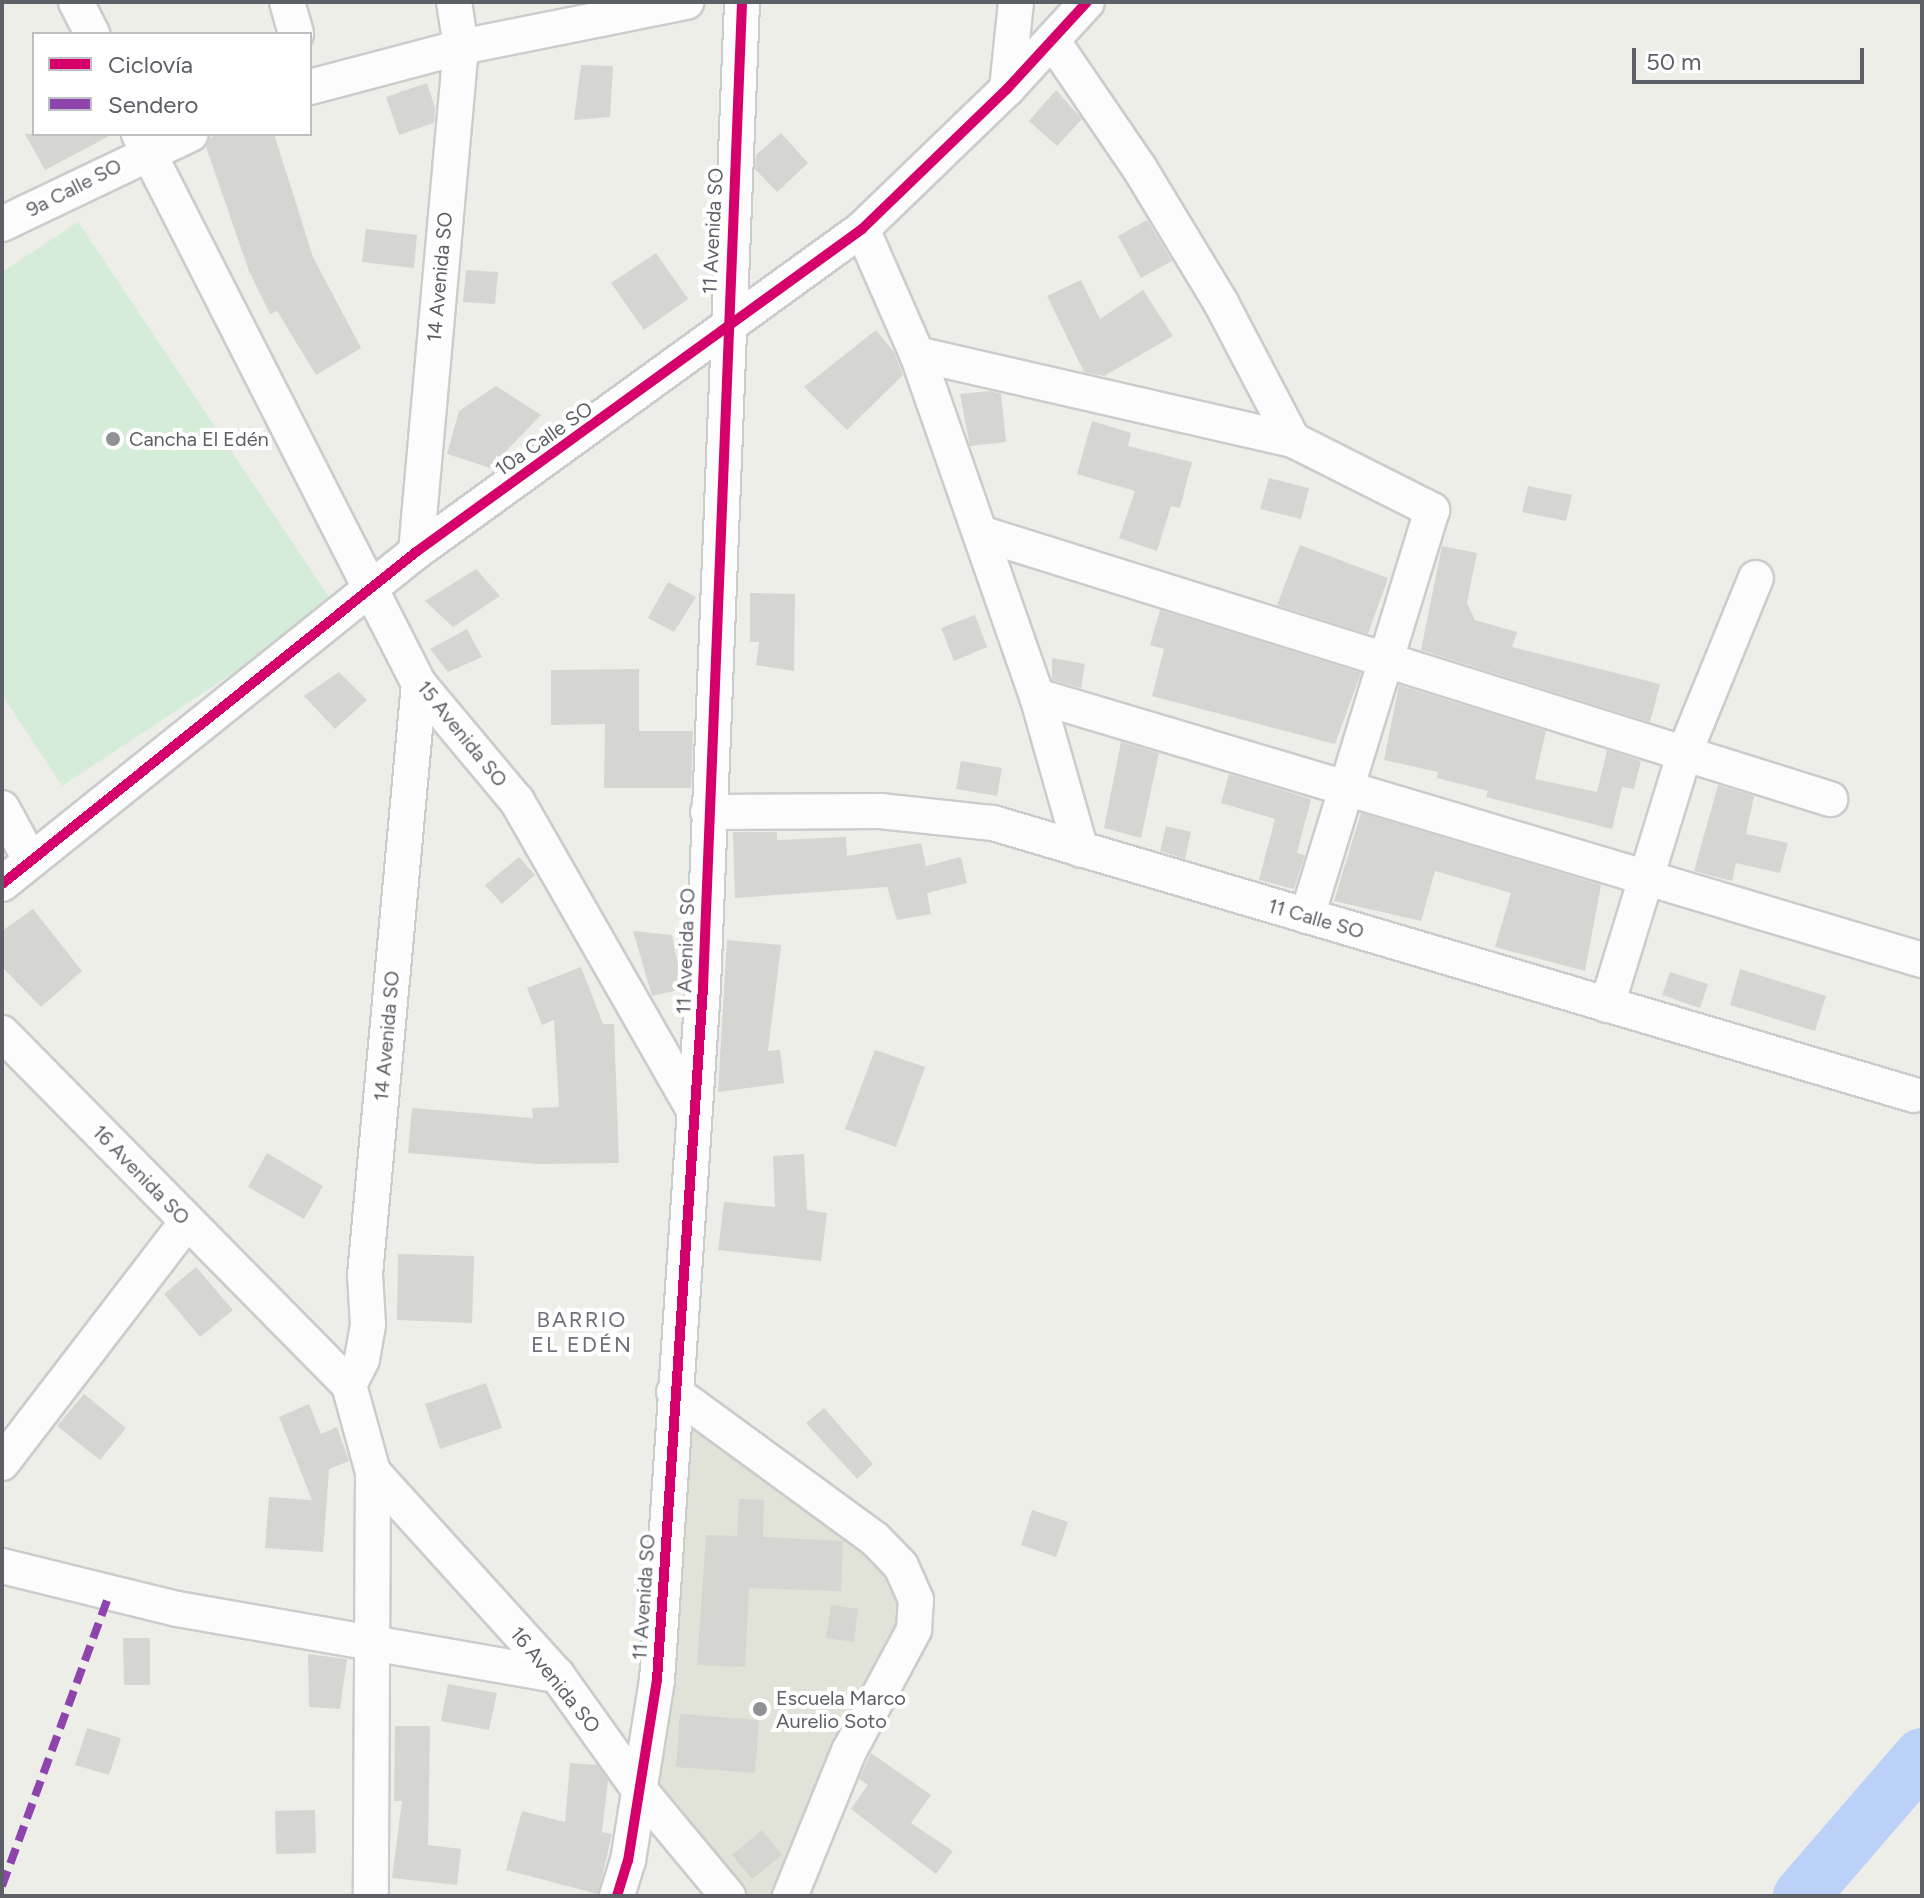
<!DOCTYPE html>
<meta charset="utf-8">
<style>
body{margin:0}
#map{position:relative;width:1924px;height:1898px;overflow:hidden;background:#eeeee9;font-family:Figtree,sans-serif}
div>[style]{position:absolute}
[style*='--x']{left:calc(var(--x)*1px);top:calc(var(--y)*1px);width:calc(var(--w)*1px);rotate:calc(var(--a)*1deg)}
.education>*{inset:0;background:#e1e2d8}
.green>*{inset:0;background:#d5ecd8}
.river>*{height:56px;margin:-28px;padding:0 28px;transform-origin:28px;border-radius:28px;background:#bcd1f8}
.building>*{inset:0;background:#d5d5d1}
.roads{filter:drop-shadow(2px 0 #cbcccb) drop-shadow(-2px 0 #cbcccb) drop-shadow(0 2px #cbcccb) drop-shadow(0 -2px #cbcccb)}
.minor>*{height:34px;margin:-17px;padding:0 17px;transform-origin:17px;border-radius:17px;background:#fcfcfc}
.quiet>*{height:8px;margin-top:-4px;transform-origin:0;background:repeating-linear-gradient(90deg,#8e44ad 0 16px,transparent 0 24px)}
.cycleway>*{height:10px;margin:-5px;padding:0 5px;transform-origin:5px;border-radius:5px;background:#d6006c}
.dots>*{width:22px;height:22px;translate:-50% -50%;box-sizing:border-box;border:4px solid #fff;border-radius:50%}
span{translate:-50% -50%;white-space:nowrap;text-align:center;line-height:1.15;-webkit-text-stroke:8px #fff;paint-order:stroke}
.street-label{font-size:20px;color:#5d5f67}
.poi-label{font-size:20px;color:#5d5f67}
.left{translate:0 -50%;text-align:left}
.neighbourhood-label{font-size:22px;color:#6e7179;letter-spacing:2px}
.frame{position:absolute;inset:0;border:4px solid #5d5f67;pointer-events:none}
.legend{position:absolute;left:32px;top:32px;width:280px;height:104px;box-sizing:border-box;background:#fff;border:2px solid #bebfc2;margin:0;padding:10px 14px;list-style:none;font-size:24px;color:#5d5f67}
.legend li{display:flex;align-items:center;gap:16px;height:40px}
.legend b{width:40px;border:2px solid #bebfc2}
.scale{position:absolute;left:1632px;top:48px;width:232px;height:36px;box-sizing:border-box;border:4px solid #5d5f67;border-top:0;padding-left:10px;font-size:24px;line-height:28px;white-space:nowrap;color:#5d5f67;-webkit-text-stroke:6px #fff;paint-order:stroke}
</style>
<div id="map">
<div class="education">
<div style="clip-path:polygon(689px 1423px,873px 1554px,899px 1582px,904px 1605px,774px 1896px,749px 1896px,659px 1783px)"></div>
</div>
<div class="green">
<div style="clip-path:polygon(78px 222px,335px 606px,62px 786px,2px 695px,2px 272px)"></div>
</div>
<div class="river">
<div style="--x:1801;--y:1896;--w:185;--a:-49.2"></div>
</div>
<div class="building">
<div style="clip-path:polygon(581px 65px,613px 66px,610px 117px,574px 120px)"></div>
<div style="clip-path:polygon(427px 83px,435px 108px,434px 123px,399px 135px,386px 97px)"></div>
<div style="clip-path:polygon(1056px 90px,1082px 119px,1057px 146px,1029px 121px)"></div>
<div style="clip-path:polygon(781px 133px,808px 163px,777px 192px,755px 169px,756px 155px)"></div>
<div style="clip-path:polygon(25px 134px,113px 134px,45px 170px)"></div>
<div style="clip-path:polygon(222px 134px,274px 134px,313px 257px,361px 348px,316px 375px,277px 311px,270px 314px,249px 271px,206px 147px,211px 137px)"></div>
<div style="clip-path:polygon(1147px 220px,1172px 261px,1141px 278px,1118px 236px)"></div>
<div style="clip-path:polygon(366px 229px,417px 235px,414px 268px,362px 262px)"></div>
<div style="clip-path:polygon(656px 253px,688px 299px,644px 330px,611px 283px)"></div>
<div style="clip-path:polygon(466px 270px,498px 272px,495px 304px,463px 302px)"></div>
<div style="clip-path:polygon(1081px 280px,1100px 319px,1143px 290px,1173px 336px,1104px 376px,1084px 372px,1047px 296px)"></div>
<div style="clip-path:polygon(876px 330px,894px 352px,903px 375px,847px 430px,804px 387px)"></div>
<div style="clip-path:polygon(496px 386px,541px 415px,490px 468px,447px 454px,459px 411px)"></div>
<div style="clip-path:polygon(990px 391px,1001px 394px,1006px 442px,970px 446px,960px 394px)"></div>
<div style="clip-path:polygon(1092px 421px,1131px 433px,1128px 446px,1192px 462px,1180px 508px,1171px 506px,1157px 551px,1119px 538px,1135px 491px,1077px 474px)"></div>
<div style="clip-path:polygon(1269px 478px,1309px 488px,1301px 519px,1260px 509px)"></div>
<div style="clip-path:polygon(1528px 486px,1572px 495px,1566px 521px,1522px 512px)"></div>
<div style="clip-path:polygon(1300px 545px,1388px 578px,1368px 634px,1277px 605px)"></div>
<div style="clip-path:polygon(1442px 546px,1477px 553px,1467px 603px,1475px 620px,1517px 632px,1512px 647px,1660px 684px,1650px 722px,1421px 650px)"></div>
<div style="clip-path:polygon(476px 569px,500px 596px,453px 627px,425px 601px)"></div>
<div style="clip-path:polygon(668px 582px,696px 597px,674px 632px,648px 618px)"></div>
<div style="clip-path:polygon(750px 593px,795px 594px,794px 671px,756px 665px,759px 642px,750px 642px)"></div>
<div style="clip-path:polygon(1160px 610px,1361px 673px,1335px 744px,1152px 696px,1164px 649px,1150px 645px)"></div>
<div style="clip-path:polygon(975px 615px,987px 647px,954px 661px,941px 628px)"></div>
<div style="clip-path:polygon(467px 629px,482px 657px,448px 672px,430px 649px)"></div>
<div style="clip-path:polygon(1052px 658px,1085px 664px,1081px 688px,1052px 680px)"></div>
<div style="clip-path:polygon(639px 669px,639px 731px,693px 731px,691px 788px,604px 788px,605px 724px,551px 725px,551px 670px)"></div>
<div style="clip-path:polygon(339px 672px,367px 700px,335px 729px,304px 696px)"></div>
<div style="clip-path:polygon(1399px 685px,1546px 731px,1535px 779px,1597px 792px,1607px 750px,1641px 761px,1634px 789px,1622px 787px,1612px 829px,1486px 797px,1488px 791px,1437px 778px,1438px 772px,1384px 760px)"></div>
<div style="clip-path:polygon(1121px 742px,1159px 753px,1141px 838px,1104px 828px)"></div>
<div style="clip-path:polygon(961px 761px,1002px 768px,997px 796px,956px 789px)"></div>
<div style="clip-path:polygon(1229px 774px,1311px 799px,1297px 853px,1305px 855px,1294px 889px,1259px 880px,1275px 819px,1221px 803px)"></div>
<div style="clip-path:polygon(1718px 785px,1754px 796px,1746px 834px,1788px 843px,1780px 873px,1736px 863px,1732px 881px,1694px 871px)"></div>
<div style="clip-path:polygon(1361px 813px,1601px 885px,1585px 971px,1495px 947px,1511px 893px,1435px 871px,1421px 921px,1334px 901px)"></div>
<div style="clip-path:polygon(1166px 826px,1191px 832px,1185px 859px,1160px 851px)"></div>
<div style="clip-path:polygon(733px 832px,777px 832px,777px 840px,846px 837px,847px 856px,921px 843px,926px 866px,961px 857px,967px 883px,927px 893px,931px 914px,897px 920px,887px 887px,735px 898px)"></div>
<div style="clip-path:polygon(519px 857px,535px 875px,502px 904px,485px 885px)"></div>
<div style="clip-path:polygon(33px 909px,82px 971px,41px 1007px,2px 967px,2px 931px)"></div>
<div style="clip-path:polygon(633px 931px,672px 935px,683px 989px,652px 996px)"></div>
<div style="clip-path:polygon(727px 940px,781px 945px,768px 1051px,780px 1050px,784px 1083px,718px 1092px)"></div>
<div style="clip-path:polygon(581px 967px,603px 1024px,614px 1024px,619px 1163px,538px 1164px,408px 1153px,412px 1108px,533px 1118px,532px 1108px,559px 1107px,554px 1020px,542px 1025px,527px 988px)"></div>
<div style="clip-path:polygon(1740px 969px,1826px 996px,1815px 1031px,1730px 1005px)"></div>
<div style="clip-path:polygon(1670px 972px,1708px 984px,1700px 1008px,1662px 995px)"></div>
<div style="clip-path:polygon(875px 1050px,925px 1067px,896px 1147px,845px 1129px)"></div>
<div style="clip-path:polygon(267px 1153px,323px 1186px,304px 1219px,248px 1187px)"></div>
<div style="clip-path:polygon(804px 1154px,807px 1210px,827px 1213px,821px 1261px,718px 1250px,724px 1202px,775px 1207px,773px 1156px)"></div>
<div style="clip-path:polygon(398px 1254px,474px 1256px,472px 1323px,397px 1320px)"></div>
<div style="clip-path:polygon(196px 1267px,233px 1310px,200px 1337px,164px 1294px)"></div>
<div style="clip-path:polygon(486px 1383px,502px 1428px,440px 1449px,425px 1404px)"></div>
<div style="clip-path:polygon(84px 1394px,126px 1428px,100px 1460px,57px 1426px)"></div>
<div style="clip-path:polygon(309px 1404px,321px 1434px,337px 1427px,349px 1461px,329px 1469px,323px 1552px,265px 1548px,269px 1497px,312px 1500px,279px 1417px)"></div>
<div style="clip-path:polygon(824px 1408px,873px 1464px,857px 1479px,806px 1423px)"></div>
<div style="clip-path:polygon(739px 1499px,764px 1500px,763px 1537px,843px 1541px,841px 1591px,749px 1588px,745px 1667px,697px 1665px,706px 1535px,737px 1536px)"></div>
<div style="clip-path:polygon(1032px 1510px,1068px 1522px,1056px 1557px,1021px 1545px)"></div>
<div style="clip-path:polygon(831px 1605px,858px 1609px,854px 1642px,826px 1638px)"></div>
<div style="clip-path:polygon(123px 1638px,150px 1638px,150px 1685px,124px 1685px)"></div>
<div style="clip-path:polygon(308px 1654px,347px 1659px,340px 1709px,309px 1707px)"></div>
<div style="clip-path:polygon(448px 1684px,497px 1693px,489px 1730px,441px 1721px)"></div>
<div style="clip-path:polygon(680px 1714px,759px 1720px,755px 1773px,676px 1767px)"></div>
<div style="clip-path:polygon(395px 1726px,430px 1726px,428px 1845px,461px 1849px,457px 1885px,392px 1878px,402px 1801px,394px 1801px)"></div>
<div style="clip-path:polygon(87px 1728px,121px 1738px,109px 1775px,75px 1765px)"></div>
<div style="clip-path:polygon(871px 1753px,931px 1795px,911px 1823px,953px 1851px,936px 1874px,851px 1809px,868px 1785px,859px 1779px)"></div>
<div style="clip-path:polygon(570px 1763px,597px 1765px,608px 1780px,602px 1832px,612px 1834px,598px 1894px,506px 1870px,522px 1811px,565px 1822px)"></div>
<div style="clip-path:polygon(315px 1810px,316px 1853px,276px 1854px,275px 1811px)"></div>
<div style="clip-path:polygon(762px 1830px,782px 1855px,752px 1879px,732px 1855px)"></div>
</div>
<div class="roads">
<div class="minor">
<div style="--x:76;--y:2;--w:36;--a:63"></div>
<div style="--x:287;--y:2;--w:33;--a:74"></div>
<div style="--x:1052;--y:40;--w:156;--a:55.7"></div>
<div style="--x:1140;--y:169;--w:157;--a:58.8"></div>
<div style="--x:1221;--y:303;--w:155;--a:62.3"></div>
<div style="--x:310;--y:87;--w:156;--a:-14.8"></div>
<div style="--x:461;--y:47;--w:230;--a:-11.3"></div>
<div style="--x:1007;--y:89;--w:87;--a:-84.1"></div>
<div style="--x:139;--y:134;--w:617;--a:63.02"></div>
<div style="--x:419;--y:684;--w:153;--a:50.1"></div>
<div style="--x:517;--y:801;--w:356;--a:60.2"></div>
<div style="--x:2;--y:224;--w:209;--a:-25.5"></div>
<div style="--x:862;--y:229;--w:137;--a:66.3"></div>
<div style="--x:917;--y:354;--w:362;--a:70.7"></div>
<div style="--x:1037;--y:696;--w:160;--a:74.1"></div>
<div style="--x:917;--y:354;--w:386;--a:12.9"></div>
<div style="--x:1293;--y:440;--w:156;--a:26.7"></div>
<div style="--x:1432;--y:510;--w:425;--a:107.1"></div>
<div style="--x:980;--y:533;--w:891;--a:17.38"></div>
<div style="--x:416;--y:552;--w:507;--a:-84.91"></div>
<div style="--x:461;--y:47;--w:46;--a:-98.8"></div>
<div style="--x:1037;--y:696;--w:924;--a:16.61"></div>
<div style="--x:2;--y:808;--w:60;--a:61.3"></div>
<div style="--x:708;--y:812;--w:172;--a:-0.3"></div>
<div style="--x:880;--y:811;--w:114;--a:6.1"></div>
<div style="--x:993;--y:823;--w:960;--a:16.45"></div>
<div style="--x:2;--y:884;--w:531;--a:-38.73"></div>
<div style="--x:416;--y:552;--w:551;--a:-35.91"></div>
<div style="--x:862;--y:229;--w:202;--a:-44"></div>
<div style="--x:1007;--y:89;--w:118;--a:-47.4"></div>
<div style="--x:1607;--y:1005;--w:263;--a:-72.9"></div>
<div style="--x:1684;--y:754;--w:190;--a:-67.8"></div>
<div style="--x:2;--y:1033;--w:494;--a:45.4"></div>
<div style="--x:349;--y:1385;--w:90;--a:74.6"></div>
<div style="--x:373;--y:1472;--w:424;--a:90.3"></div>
<div style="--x:349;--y:1385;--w:29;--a:-63"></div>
<div style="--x:362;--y:1359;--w:35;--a:-80"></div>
<div style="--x:368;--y:1325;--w:50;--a:-93.4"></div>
<div style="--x:365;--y:1275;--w:593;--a:-84.78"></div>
<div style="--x:674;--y:1392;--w:249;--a:36.2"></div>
<div style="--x:875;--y:1539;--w:37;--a:46"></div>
<div style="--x:901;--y:1566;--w:37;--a:66"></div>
<div style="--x:916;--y:1600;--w:30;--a:94"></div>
<div style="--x:914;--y:1630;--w:137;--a:118.2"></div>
<div style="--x:849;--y:1751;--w:157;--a:112.1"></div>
<div style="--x:2;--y:1463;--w:304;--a:-52.5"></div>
<div style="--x:373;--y:1472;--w:274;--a:47.8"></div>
<div style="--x:557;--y:1675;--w:139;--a:54.4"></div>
<div style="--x:638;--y:1788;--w:141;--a:50.2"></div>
<div style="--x:2;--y:1566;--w:180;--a:13.8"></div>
<div style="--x:177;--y:1609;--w:386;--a:9.9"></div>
<div style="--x:617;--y:1896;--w:37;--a:-73"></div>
<div style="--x:628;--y:1861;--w:183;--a:-80.9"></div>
<div style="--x:657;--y:1680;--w:695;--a:-86.2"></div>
<div style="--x:703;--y:987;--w:986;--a:-87.73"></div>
</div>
</div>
<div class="quiet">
<div style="--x:2;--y:1886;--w:312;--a:-69.8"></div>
</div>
<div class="cycleway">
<div style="--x:2;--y:884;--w:531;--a:-38.73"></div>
<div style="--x:416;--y:552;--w:551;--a:-35.91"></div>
<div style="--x:862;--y:229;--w:202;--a:-44"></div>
<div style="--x:1007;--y:89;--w:118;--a:-47.4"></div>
<div style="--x:617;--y:1896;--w:37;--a:-73"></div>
<div style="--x:628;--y:1861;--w:183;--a:-80.9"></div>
<div style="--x:657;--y:1680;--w:695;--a:-86.2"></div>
<div style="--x:703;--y:987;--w:986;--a:-87.73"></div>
</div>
<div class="dots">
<div style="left:113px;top:439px;background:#909194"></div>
<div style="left:760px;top:1709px;background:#909194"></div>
</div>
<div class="street-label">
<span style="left:74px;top:188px;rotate:-27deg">9a Calle SO</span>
<span style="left:713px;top:231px;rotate:-87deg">11 Avenida SO</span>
<span style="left:440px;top:277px;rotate:-85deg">14 Avenida SO</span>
<span style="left:544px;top:439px;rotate:-35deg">10a Calle SO</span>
<span style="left:462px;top:734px;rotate:51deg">15 Avenida SO</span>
<span style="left:1316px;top:919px;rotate:16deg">11 Calle SO</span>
<span style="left:686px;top:951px;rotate:-88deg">11 Avenida SO</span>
<span style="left:387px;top:1036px;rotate:-85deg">14 Avenida SO</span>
<span style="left:141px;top:1175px;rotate:46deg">16 Avenida SO</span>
<span style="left:644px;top:1597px;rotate:-86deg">11 Avenida SO</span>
<span style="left:555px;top:1680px;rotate:51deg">16 Avenida SO</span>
</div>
<div class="poi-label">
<span class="left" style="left:129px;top:439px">Cancha El Edén</span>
<span class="left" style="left:776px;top:1710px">Escuela Marco<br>Aurelio Soto</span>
</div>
<div class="neighbourhood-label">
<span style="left:582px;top:1332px">BARRIO<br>EL EDÉN</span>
</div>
<div class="frame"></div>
<ul class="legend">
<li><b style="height:10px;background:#d6006c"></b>Ciclovía</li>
<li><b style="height:10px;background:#8e44ad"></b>Sendero</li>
</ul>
<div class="scale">50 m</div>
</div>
